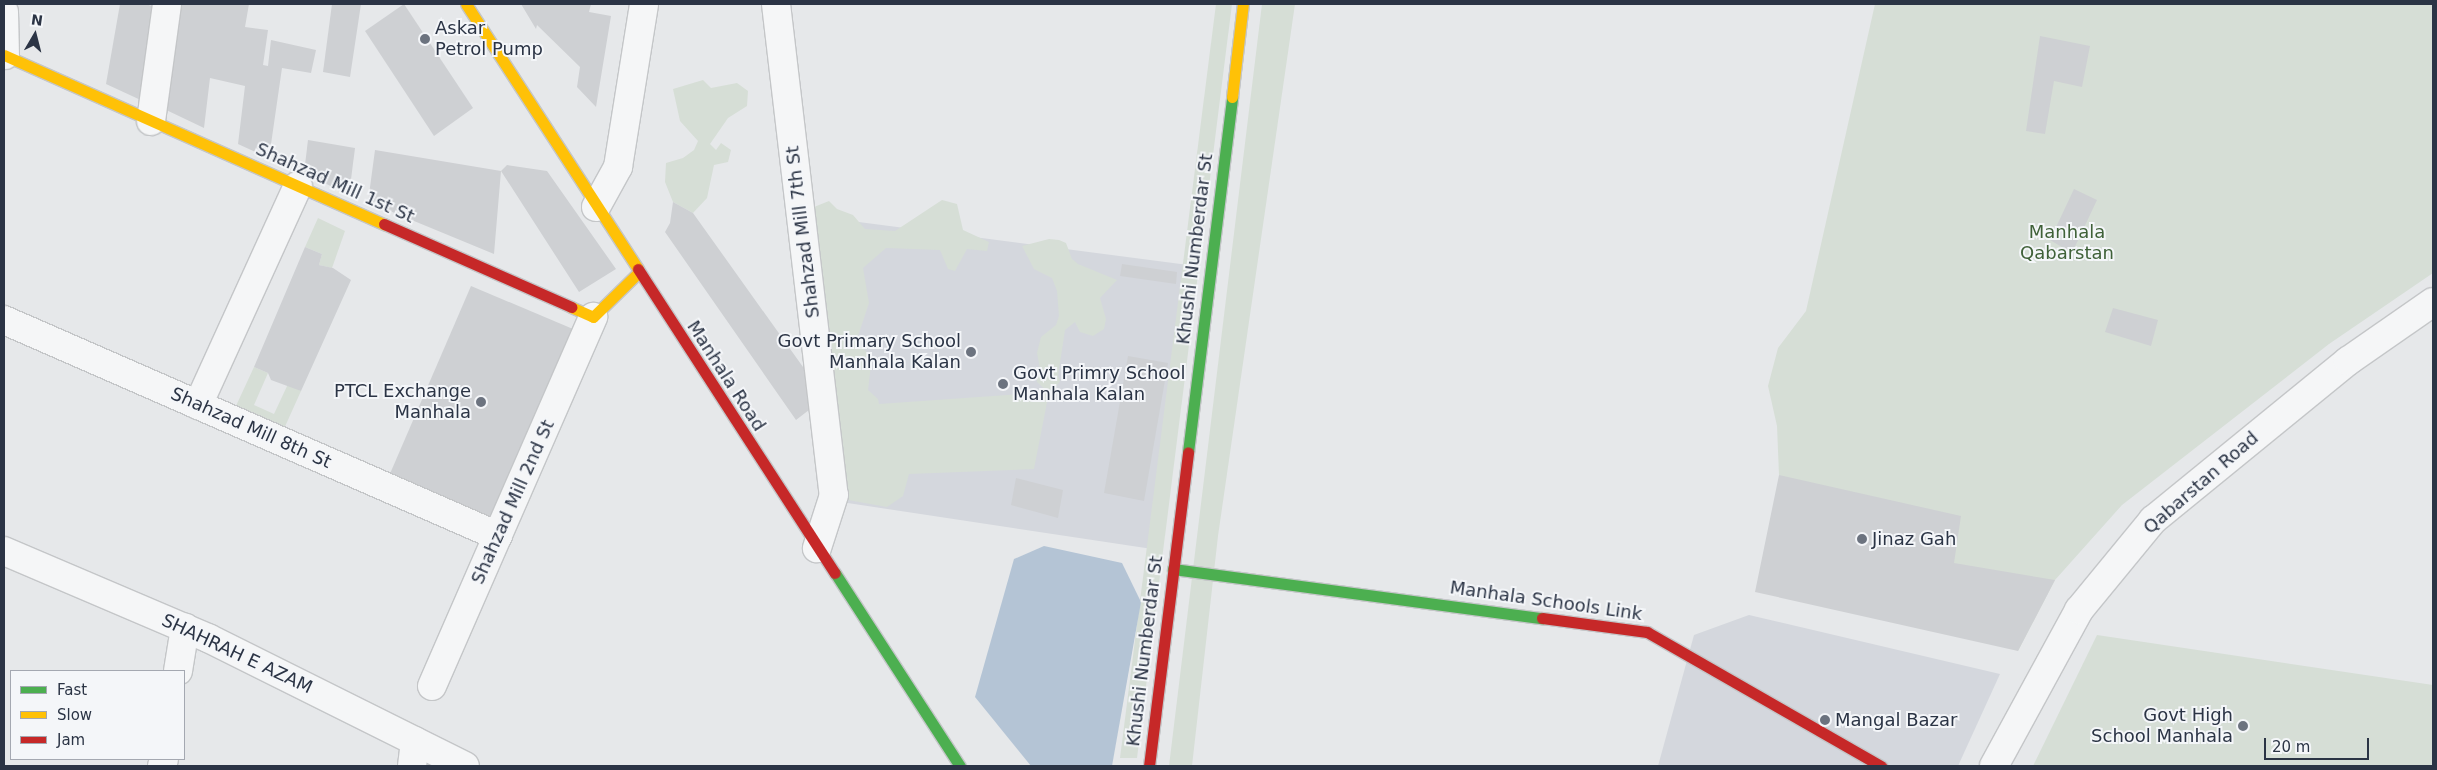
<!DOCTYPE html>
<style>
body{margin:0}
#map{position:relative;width:2437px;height:770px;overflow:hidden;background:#e6e8ea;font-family:"DejaVu Sans",sans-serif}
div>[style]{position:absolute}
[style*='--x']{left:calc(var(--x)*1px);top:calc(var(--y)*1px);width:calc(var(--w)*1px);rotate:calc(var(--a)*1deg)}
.built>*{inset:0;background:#d4d7dd}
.green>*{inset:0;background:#d6ded6}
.water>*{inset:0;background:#b4c4d5}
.building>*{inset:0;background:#ced0d3}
.roads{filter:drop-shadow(1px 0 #c4c6c8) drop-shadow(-1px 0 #c4c6c8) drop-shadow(0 1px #c4c6c8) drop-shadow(0 -1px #c4c6c8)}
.street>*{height:28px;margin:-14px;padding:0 14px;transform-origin:14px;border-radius:14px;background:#f5f6f7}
.fast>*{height:11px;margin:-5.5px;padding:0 5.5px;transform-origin:5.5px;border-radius:5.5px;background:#4caf50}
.slow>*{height:11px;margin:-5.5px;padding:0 5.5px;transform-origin:5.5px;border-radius:5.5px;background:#ffc107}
.jam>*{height:11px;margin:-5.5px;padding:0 5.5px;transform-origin:5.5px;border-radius:5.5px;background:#c62828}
.dots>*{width:14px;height:14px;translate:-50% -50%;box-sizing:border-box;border:2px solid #f4f6f9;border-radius:50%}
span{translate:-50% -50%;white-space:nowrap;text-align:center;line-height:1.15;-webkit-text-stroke:4px #f4f6f9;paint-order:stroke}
.poi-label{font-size:18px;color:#2b3445}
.left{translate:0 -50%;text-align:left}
.right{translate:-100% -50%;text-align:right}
.street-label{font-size:18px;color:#2b3445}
.park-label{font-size:18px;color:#3f6138}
.frame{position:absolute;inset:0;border:5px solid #2b3445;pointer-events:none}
.legend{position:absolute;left:10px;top:670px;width:175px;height:90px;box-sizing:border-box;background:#f4f6f9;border:1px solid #a4a8b1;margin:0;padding:6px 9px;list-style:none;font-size:15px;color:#2b3445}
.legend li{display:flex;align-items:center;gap:10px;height:25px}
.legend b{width:25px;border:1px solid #a4a8b1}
.north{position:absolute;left:10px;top:10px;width:50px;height:50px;-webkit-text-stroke:4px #f4f6f9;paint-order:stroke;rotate:8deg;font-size:14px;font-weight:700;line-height:20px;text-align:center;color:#2b3445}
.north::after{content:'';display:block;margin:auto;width:18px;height:22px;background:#2b3445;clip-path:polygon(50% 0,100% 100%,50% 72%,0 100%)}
.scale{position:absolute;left:2264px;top:738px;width:105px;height:22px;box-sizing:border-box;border:2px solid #2b3445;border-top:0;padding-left:6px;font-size:15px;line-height:18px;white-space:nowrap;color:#2b3445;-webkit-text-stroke:4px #f4f6f9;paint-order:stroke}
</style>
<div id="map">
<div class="built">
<div style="clip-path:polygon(805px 215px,1196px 266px,1159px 550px,841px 502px)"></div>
<div style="clip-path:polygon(1749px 615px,2000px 674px,1958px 766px,1658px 766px,1694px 635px)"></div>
</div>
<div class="green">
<div style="clip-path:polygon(1216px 4px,1232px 4px,1137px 758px,1120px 758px)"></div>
<div style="clip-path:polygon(1262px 4px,1295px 4px,1218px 536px,1192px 766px,1169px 766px)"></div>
<div style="clip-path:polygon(1875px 4px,2433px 4px,2433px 273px,2329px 344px,2122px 505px,2055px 580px,2018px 651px,1779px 475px,1777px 426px,1768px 386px,1778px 348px,1806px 311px)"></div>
<div style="clip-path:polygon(703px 80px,711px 88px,737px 83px,748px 91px,747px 106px,728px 118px,710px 144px,716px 150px,721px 143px,731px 150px,728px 162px,714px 165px,707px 198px,693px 213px,673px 202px,665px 182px,666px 163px,683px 158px,694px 150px,698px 141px,680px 121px,673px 89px)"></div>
<div style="clip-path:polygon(942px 200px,957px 204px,963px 230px,989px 242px,987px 251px,967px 249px,955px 271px,948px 269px,940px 250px,886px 248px,863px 268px,869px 303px,858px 336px,859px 345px,872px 357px,868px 390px,878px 399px,879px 404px,1048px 392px,1037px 382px,1036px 373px,1040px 369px,1037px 353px,1041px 337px,1056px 325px,1059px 316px,1057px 291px,1052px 278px,1034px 269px,1022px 246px,1049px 239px,1059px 240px,1066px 243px,1072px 259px,1078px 264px,1117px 280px,1100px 298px,1106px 319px,1104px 329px,1093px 336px,1080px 332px,1075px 322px,1065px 330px,1058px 376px,1060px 381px,1055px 388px,1058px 394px,1049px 392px,1034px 469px,909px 474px,903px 496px,887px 507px,848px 500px,809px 209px,829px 201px,837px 209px,853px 215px,865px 229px,895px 231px)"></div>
<div style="clip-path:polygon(318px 218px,345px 231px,332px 268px,319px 265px,322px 254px,305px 247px)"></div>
<div style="clip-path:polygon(254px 367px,268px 373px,254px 405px,274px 414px,288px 384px,301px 391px,283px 431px,235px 408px)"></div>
<div style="clip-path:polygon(2097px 635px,2433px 685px,2433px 766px,2033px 766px)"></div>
</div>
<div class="water">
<div style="clip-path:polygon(1044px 546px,1122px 563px,1141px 602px,1112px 766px,1031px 766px,975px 697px,1014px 559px)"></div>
</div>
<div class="building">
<div style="clip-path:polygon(120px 4px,145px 4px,163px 9px,145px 102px,106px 84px)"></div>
<div style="clip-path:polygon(174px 4px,249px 4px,245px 27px,268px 30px,263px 65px,268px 66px,271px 40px,316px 50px,311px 73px,282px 68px,269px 158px,238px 144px,245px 86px,210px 78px,204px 128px,160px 107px)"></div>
<div style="clip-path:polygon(332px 4px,361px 4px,350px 77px,323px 72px)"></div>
<div style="clip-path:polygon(404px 4px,473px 108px,434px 136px,365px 31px)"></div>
<div style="clip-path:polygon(521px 4px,591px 4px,589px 12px,611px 16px,596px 107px,577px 87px,580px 67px,537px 25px,536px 29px)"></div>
<div style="clip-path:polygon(2040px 36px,2090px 46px,2082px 87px,2054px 81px,2045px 134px,2026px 131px)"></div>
<div style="clip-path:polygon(308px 140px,355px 148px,349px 195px,304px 173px)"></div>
<div style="clip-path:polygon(375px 150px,501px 171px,507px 165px,547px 171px,616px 269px,579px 292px,501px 171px,494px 254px,368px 202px)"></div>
<div style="clip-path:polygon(2074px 189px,2097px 200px,2072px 253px,2050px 240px)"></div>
<div style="clip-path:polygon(673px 202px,693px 213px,803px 367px,811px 361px,818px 403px,796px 420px,665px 232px,670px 223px)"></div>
<div style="clip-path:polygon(305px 247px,322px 254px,319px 265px,333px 268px,351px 280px,301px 391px,271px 380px,268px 373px,254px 367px)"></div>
<div style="clip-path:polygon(1122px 264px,1177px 272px,1176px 284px,1120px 276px)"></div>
<div style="clip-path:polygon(471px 286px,573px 329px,488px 521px,389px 476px)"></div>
<div style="clip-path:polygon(2113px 308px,2158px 320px,2151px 346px,2105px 332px)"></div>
<div style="clip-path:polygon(1128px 356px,1168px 363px,1144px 501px,1104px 493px)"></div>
<div style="clip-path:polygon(1779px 475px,1961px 516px,1954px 563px,2055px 580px,2018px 651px,1755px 592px)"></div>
<div style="clip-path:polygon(1016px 478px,1063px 490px,1058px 518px,1011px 505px)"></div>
</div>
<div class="roads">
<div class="street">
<div style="--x:776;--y:4;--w:494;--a:83.3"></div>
<div style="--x:834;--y:495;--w:56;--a:107.8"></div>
<div style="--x:4;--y:12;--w:43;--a:88.7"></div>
<div style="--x:151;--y:121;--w:118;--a:-82.2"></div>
<div style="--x:596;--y:207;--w:46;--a:-61.2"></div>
<div style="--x:618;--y:167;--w:165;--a:-80.9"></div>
<div style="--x:4;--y:320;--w:539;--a:23.62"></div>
<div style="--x:198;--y:405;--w:241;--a:-65.5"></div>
<div style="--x:4;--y:551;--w:222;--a:23.1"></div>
<div style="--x:208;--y:638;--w:287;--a:26.5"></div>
<div style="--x:178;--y:671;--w:44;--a:-80.8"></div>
<div style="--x:432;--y:686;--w:403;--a:-66.4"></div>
<div style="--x:162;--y:766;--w:7;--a:-74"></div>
<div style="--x:412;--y:766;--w:25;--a:-83"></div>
<div style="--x:1994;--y:766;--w:178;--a:-61.4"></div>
<div style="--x:2079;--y:610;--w:117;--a:-50.6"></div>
<div style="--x:2153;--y:520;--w:252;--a:-39.2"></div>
<div style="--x:2348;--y:361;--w:103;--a:-34.8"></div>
</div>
<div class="fast">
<div style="--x:1188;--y:452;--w:358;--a:-82.9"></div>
<div style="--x:1173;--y:569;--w:372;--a:7.6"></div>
<div style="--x:835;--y:573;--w:230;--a:57.1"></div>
</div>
<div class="slow">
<div style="--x:466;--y:4;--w:316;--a:57"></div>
<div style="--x:4;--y:55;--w:416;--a:24"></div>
<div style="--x:1232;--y:97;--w:94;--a:-83.3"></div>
<div style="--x:571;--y:307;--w:24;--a:24"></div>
<div style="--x:593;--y:317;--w:63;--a:-44.4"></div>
</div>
<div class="jam">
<div style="--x:384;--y:224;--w:205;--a:23.9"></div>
<div style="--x:638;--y:269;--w:362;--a:57.1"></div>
<div style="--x:1542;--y:618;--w:106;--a:7.6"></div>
<div style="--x:1647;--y:632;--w:270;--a:29.8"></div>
<div style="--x:1149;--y:766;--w:316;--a:-82.9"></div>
</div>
</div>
<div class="dots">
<div style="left:425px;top:39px;background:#6c737f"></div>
<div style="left:971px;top:352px;background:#6c737f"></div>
<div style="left:1003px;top:384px;background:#6c737f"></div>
<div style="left:481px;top:402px;background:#6c737f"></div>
<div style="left:1862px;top:539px;background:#6c737f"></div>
<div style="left:1825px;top:720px;background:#6c737f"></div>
<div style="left:2243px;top:726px;background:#6c737f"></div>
</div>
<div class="poi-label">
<span class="left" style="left:435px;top:39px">Askar<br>Petrol Pump</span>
<span class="right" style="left:961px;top:352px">Govt Primary School<br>Manhala Kalan</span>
<span class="left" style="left:1013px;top:384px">Govt Primry School<br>Manhala Kalan</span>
<span class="right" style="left:471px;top:402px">PTCL Exchange<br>Manhala</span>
<span class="left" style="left:1872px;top:539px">Jinaz Gah</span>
<span class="right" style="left:2233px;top:726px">Govt High<br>School Manhala</span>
<span class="left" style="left:1835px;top:720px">Mangal Bazar</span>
</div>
<div class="street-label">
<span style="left:335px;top:183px;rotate:24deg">Shahzad Mill 1st St</span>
<span style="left:803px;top:232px;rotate:-97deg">Shahzad Mill 7th St</span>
<span style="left:1195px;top:249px;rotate:-83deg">Khushi Numberdar St</span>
<span style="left:726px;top:376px;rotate:57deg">Manhala Road</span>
<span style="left:251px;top:428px;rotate:24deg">Shahzad Mill 8th St</span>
<span style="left:2201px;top:483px;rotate:-41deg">Qabarstan Road</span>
<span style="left:513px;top:502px;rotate:-66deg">Shahzad Mill 2nd St</span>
<span style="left:1546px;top:601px;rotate:8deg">Manhala Schools Link</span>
<span style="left:1145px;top:651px;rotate:-83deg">Khushi Numberdar St</span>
<span style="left:237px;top:654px;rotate:25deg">SHAHRAH E AZAM</span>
</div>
<div class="park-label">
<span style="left:2067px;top:243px">Manhala<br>Qabarstan</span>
</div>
<div class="frame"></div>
<ul class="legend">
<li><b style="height:6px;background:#4caf50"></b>Fast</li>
<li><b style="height:6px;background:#ffc107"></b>Slow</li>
<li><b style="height:6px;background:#c62828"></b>Jam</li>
</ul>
<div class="north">N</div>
<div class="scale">20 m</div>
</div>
